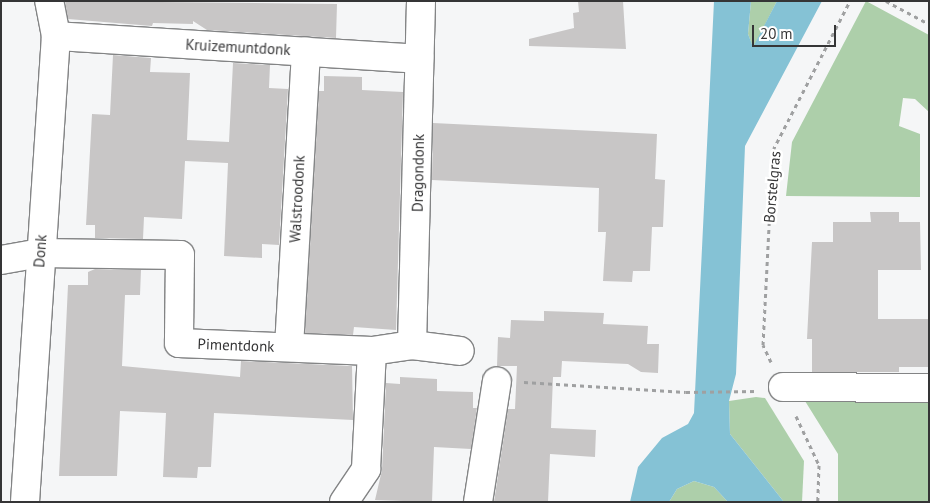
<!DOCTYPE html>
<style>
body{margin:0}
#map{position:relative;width:930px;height:503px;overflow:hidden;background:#f5f6f7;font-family:"PT Sans",sans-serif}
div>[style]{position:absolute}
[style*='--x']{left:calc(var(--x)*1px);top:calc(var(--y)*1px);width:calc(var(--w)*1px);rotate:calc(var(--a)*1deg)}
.green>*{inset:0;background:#adcfaa}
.water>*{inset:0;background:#85c2d5}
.building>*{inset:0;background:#c8c6c6}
.path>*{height:3px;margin-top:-1.5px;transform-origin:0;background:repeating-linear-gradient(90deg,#9fa0a1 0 4px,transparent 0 8px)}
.roads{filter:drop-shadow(1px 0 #838485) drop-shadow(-1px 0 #838485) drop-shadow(0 1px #838485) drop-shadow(0 -1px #838485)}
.minor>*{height:28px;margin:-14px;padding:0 14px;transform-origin:14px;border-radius:14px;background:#fff}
span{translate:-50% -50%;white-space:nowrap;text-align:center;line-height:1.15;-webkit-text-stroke:5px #fff;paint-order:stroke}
.street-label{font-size:15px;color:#353536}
.frame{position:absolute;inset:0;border:2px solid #353536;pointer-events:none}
.scale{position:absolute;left:752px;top:25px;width:84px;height:22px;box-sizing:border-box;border:2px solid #353536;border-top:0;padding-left:6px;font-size:15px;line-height:18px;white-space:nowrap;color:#353536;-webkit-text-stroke:4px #fff;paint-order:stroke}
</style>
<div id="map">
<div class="green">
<div style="clip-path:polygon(751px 1px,777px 1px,753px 48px,748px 34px)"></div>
<div style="clip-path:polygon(866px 1px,929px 35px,929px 112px,915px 99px,903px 98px,899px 126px,920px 134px,920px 197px,786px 196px,792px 142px)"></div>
<div style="clip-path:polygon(756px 397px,765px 398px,804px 461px,802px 502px,784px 502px,730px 434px,729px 401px)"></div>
<div style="clip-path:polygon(929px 399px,929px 502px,838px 502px,838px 454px,805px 401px)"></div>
<div style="clip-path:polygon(694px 481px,714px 487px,728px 502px,669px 502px,677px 489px)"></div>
</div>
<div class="water">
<div style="clip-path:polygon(714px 1px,751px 1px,748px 34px,753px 47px,777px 1px,822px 1px,745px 146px,736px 374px,729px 401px,730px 434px,784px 502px,728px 502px,714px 487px,694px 481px,677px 489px,669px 502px,630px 502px,638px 467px,662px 438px,688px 424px,694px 413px)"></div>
</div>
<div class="building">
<div style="clip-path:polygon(65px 1px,337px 4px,336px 38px,207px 30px,193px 21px,193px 24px,153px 23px,152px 26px,68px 19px)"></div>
<div style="clip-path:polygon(578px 1px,623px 1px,626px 49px,529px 46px,529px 39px,574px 28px,573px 13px,579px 12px)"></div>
<div style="clip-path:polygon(113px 55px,151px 58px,150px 72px,190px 73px,187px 140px,229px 142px,233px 63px,270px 65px,269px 88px,288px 89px,279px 245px,262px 244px,262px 258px,224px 256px,228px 163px,185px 161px,182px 219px,144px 217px,143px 239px,95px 238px,95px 225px,86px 225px,92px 114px,110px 115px)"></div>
<div style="clip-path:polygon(324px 76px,362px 77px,362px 90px,403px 92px,396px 330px,354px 327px,353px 335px,305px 333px,319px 91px,324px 91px)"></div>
<div style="clip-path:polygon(433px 123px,657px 134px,655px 179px,665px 180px,663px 227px,652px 227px,650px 271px,633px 271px,632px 282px,603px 281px,606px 232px,598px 232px,599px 188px,432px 180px)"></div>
<div style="clip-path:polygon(870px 212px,899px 212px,899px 222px,920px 222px,921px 270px,878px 270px,878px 319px,929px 319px,929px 367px,899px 367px,899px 372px,812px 372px,812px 339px,807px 339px,812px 242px,833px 242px,833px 222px,871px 222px)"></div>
<div style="clip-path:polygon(95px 269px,141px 270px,140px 295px,125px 295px,122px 366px,240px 377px,241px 361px,352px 366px,353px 420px,214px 413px,211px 467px,198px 467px,197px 478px,163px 477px,166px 413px,120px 411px,117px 476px,59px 476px,68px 285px,88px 285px,88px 272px)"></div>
<div style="clip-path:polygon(544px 311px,604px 313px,603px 324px,648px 326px,647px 344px,659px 344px,658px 373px,641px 372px,628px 364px,562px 361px,561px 377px,553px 377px,551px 428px,596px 430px,595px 457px,550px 454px,548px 502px,494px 502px,508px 409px,515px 409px,517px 366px,497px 366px,498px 337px,510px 338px,511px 320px,544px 321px)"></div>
<div style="clip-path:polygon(400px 377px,437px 379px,437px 391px,473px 392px,473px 408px,477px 408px,471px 449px,434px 447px,432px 502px,375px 500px,382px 470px,386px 383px,400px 384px)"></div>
</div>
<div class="path">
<div style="--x:886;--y:1;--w:49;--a:28.1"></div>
<div style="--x:771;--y:362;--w:19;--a:-115"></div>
<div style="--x:763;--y:345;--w:195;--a:-87.1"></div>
<div style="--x:773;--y:150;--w:168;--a:-62.7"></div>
<div style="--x:524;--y:382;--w:162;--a:3.5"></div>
<div style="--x:686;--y:392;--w:71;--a:-0.8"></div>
<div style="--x:796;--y:416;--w:54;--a:64.9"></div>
<div style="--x:819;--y:465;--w:37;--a:92"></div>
</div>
<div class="roads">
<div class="minor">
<div style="--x:56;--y:36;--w:364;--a:3.6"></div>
<div style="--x:1;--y:260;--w:40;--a:-10"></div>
<div style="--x:40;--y:253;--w:140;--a:0.8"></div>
<div style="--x:180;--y:255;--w:88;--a:90.7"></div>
<div style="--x:179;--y:343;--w:193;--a:2.4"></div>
<div style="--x:372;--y:351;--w:40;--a:-8.5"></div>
<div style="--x:412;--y:345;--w:48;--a:7.1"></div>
<div style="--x:412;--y:345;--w:344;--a:-88.5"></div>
<div style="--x:289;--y:347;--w:296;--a:-86.7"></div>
<div style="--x:783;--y:387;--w:146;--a:0.4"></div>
<div style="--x:25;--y:502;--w:467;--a:-86.2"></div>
<div style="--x:56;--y:36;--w:36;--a:-101"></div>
<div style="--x:344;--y:502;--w:40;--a:-56"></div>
<div style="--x:366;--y:469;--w:118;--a:-87.1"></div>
<div style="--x:478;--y:502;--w:122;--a:-81.1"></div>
</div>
</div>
<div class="street-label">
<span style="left:238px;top:47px;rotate:3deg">Kruizemuntdonk</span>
<span style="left:418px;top:173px;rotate:-89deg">Dragondonk</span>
<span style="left:772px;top:187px;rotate:-85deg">Borstelgras</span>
<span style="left:297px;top:199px;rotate:-87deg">Walstroodonk</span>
<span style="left:40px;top:251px;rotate:-86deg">Donk</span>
<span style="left:236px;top:345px;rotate:2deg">Pimentdonk</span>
</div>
<div class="frame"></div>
<div class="scale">20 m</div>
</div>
